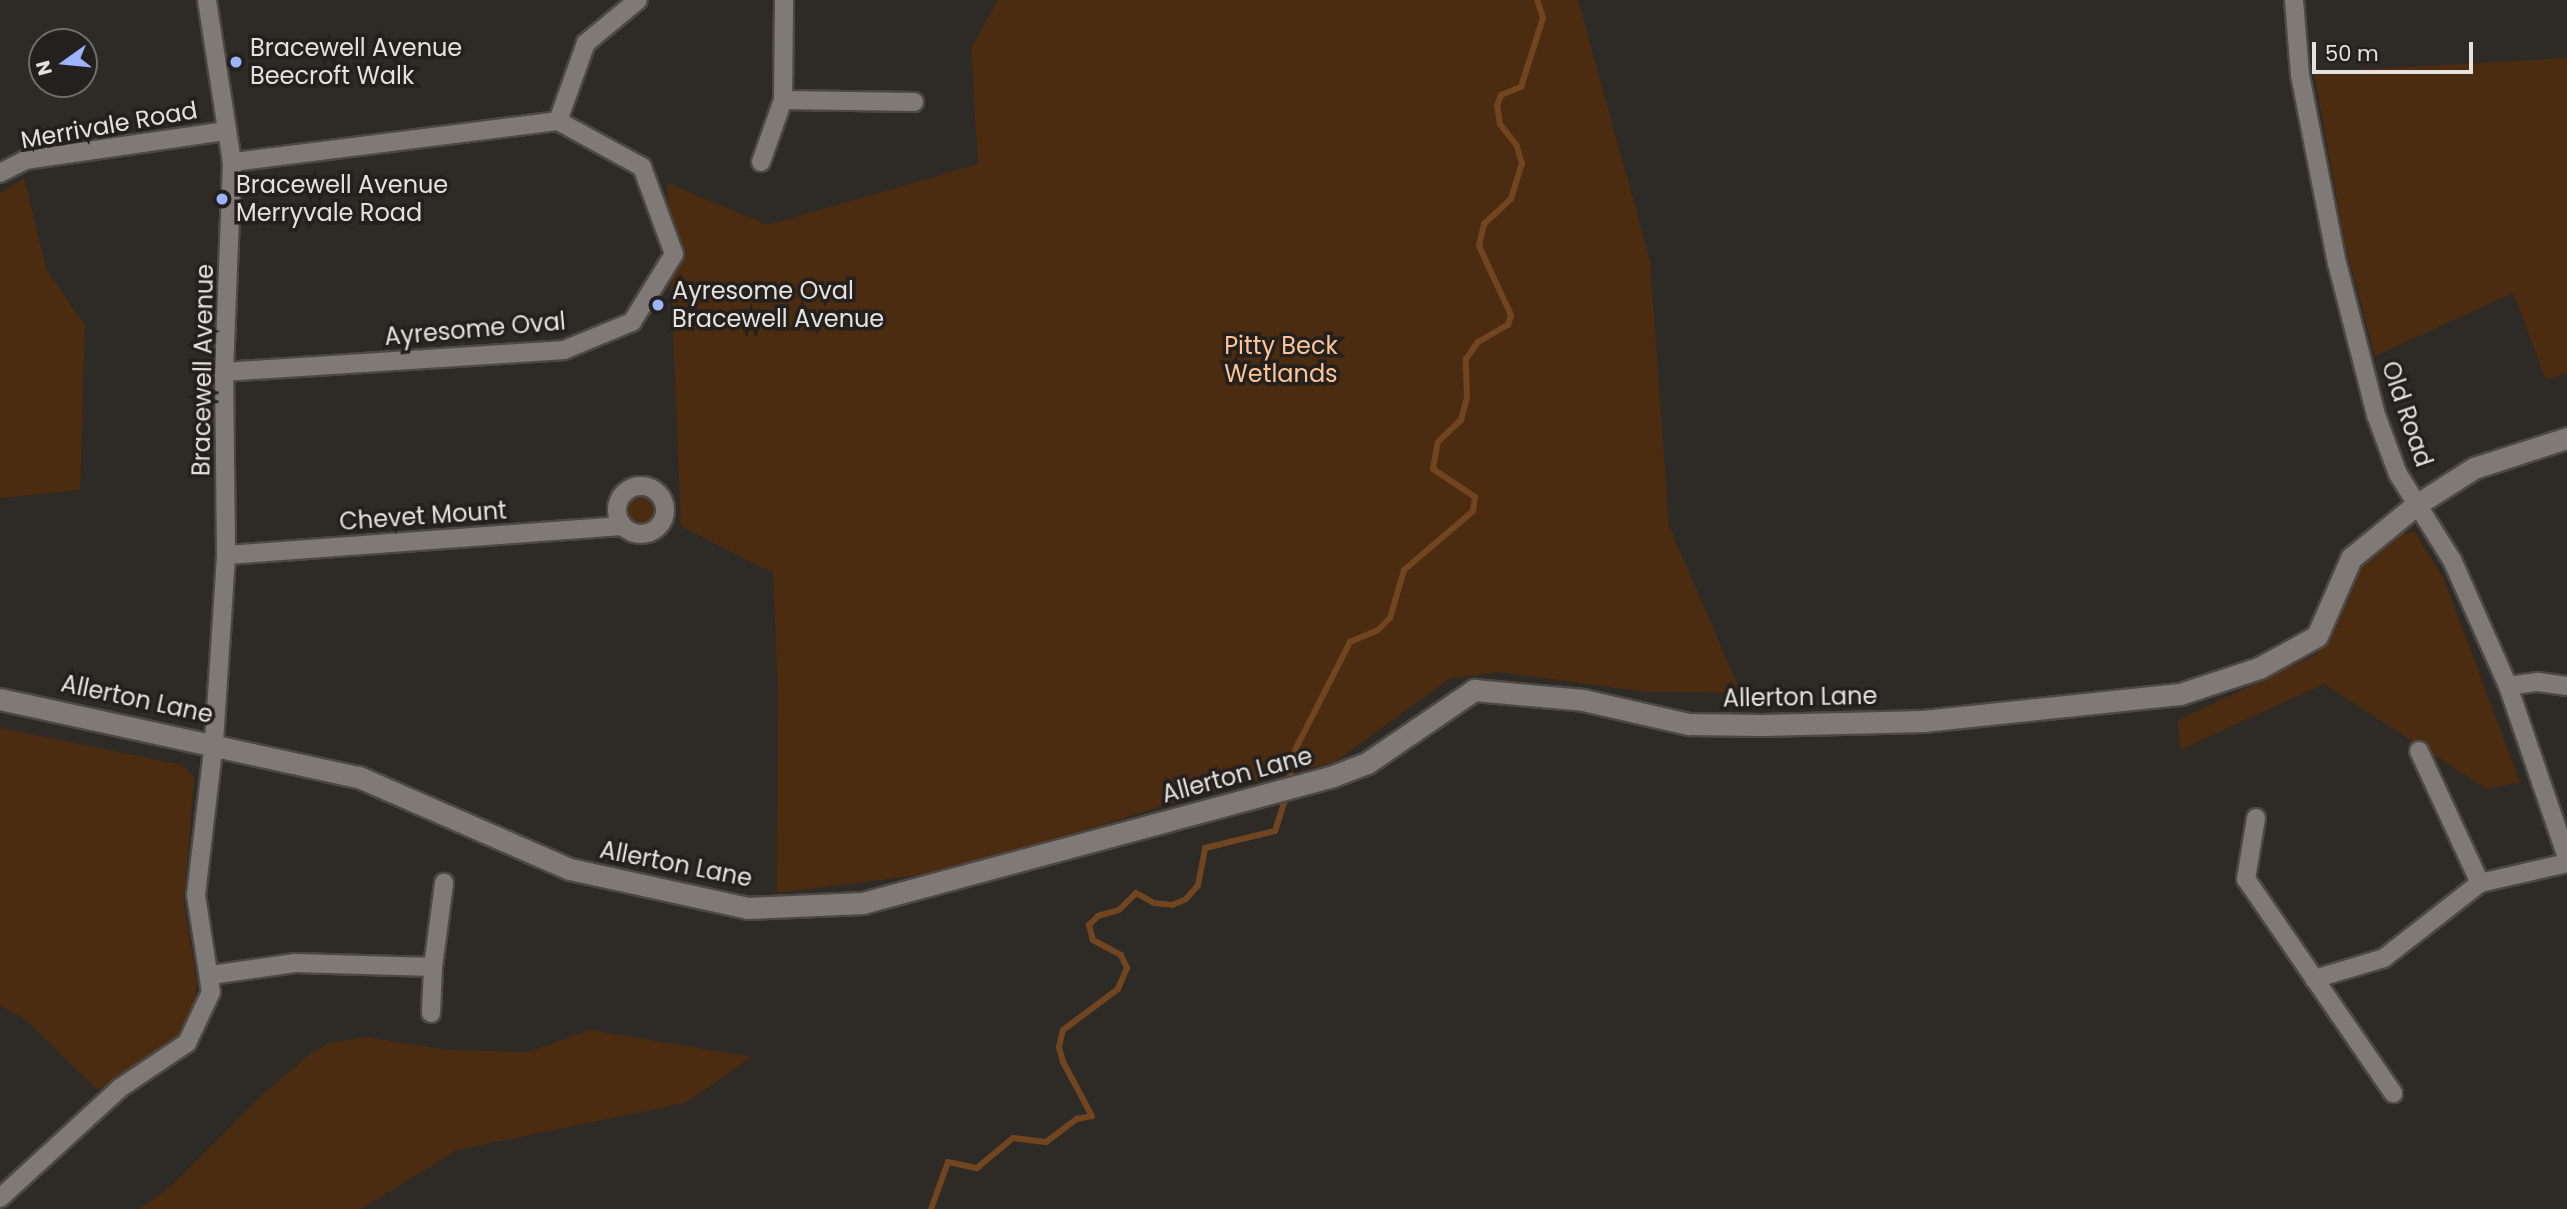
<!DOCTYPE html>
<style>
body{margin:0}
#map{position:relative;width:2567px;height:1209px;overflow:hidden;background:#2e2a26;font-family:Poppins,sans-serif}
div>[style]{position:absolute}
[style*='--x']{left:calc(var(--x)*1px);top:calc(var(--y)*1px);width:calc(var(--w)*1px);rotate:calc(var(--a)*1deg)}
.green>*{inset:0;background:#4c2c10}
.round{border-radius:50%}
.stream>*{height:6px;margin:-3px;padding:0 3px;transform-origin:3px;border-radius:3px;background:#71451f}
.roads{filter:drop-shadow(2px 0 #4c4845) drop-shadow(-2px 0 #4c4845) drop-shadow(0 2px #4c4845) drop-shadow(0 -2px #4c4845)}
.minor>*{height:18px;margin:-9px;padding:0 9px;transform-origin:9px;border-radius:9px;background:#807a76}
.minor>.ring{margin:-9px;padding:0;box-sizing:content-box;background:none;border:18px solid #807a76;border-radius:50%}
.tertiary>*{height:21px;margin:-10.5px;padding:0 10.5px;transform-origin:10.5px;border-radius:10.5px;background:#807a76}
.dots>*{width:19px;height:19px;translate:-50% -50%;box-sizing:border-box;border:4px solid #24201d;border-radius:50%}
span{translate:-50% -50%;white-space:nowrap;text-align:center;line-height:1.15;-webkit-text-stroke:7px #24201d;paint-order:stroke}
.poi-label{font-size:24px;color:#e4e1de}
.left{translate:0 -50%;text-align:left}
.street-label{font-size:24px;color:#e4e1de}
.park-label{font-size:24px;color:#fec498}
.north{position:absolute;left:28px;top:28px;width:70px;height:70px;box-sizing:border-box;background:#24201d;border:2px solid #716d6a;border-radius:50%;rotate:255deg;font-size:19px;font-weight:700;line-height:28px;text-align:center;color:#e4e1de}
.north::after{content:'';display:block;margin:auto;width:24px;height:32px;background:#9bb4fd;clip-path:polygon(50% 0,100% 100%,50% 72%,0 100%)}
.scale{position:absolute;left:2312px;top:42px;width:161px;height:32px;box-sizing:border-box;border:4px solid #e4e1de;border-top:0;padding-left:9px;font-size:21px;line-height:24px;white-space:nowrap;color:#e4e1de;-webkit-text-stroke:5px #24201d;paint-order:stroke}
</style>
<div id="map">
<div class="green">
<div style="clip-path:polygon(998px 0,1578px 0,1650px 261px,1669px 526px,1741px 693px,1647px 692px,1499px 672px,1449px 679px,1335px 762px,1196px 795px,959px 870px,777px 893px,778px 688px,773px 573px,681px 526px,667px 183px,768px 225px,978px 164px,971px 48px)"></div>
<div style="clip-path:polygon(2567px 58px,2567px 374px,2546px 379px,2513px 293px,2375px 356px,2345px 244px,2314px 72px)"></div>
<div style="clip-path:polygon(24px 178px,46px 269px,85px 325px,80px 490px,0 498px,0 193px)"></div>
<div class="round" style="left:629px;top:497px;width:26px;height:26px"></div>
<div style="clip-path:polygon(2415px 532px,2444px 579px,2520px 782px,2487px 789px,2324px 684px,2180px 750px,2178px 720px,2316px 655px,2335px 630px,2364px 562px,2394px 534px)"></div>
<div style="clip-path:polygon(0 728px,182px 765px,194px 777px,184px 903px,197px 981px,193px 1016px,169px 1045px,98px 1090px,26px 1020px,0 1005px)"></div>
<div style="clip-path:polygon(590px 1030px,752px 1057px,685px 1103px,457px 1150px,361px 1209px,140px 1209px,171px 1186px,270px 1088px,310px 1054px,330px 1043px,364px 1037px,449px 1050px,529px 1052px)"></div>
</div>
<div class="stream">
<div style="--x:1289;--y:782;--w:28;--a:-82"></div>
<div style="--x:1293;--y:754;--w:126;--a:-63"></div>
<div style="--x:1350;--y:642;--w:30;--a:-23"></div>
<div style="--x:1378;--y:630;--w:17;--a:-45"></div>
<div style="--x:1390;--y:618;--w:50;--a:-73.7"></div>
<div style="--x:1404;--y:570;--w:91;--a:-40.5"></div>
<div style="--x:1473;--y:511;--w:14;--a:-82"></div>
<div style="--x:1475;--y:497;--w:50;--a:-146.3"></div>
<div style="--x:1433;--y:469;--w:27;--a:-80"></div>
<div style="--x:1438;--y:442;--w:32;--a:-44"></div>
<div style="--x:1461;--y:420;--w:24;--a:-75"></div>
<div style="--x:1467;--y:397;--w:38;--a:-92"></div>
<div style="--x:1466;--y:359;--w:21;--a:-55"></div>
<div style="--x:1478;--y:342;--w:34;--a:-30"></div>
<div style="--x:1508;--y:325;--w:10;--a:-73"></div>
<div style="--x:1511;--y:315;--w:76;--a:-114.9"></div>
<div style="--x:1479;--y:246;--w:23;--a:-77"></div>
<div style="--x:1484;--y:224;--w:37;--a:-43"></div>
<div style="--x:1511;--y:199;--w:37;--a:-73"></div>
<div style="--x:1522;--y:164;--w:19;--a:-106"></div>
<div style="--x:1517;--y:146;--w:28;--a:-128"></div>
<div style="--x:1500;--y:124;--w:18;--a:-99"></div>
<div style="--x:1497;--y:106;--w:12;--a:-70"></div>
<div style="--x:1501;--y:95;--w:22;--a:-22"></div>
<div style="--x:1521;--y:87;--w:72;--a:-72.3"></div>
<div style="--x:1543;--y:18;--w:19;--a:-108"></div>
<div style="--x:931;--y:1209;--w:50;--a:-70.1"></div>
<div style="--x:948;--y:1162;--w:30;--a:12"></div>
<div style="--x:977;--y:1168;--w:47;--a:-39.8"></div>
<div style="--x:1013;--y:1138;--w:33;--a:7"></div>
<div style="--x:1046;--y:1142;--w:39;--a:-37"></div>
<div style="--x:1077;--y:1119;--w:15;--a:-11"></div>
<div style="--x:1092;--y:1116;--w:61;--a:-118.2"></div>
<div style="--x:1063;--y:1062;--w:16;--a:-105"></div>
<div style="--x:1059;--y:1047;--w:17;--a:-77"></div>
<div style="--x:1063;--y:1030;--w:69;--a:-36.7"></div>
<div style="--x:1118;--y:989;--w:23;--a:-67"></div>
<div style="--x:1127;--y:968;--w:14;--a:-115"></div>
<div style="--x:1121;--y:955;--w:32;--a:-152"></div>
<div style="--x:1093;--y:940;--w:16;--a:-105"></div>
<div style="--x:1089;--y:925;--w:13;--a:-45"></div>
<div style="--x:1098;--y:916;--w:22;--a:-16"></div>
<div style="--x:1119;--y:910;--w:24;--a:-45"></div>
<div style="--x:1136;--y:893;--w:21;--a:29"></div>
<div style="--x:1154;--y:903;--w:18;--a:6"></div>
<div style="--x:1172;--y:905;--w:15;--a:-23"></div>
<div style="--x:1186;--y:899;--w:18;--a:-49"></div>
<div style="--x:1198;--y:885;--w:38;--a:-79"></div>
<div style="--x:1205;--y:848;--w:72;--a:-13.7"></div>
<div style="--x:1275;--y:831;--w:40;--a:-72"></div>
</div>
<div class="roads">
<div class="minor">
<div style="--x:2294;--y:0;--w:75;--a:85.4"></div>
<div style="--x:2300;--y:75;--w:192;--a:78.9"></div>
<div style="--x:2337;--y:263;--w:157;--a:75.6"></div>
<div style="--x:2376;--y:415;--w:63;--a:69.6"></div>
<div style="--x:2398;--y:474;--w:102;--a:57.9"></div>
<div style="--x:2452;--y:560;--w:138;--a:66"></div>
<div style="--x:2508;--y:686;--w:181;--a:71"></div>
<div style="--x:783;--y:100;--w:131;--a:0.9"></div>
<div style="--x:558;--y:121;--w:83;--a:-70.3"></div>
<div style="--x:586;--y:43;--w:67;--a:-39.6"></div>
<div style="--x:761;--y:162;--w:66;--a:-70.5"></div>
<div style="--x:783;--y:100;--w:100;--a:-89.4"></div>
<div style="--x:0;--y:173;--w:28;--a:-27"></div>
<div style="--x:25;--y:160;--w:204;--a:-8.2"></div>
<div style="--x:224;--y:372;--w:341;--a:-3.7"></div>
<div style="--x:564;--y:350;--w:74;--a:-22.4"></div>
<div style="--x:632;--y:322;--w:80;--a:-58.3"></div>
<div style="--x:674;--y:254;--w:93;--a:-110.2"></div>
<div style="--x:642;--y:167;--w:96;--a:-151.3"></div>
<div style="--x:558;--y:121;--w:329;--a:172.8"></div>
<div class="ring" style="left:617px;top:486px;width:30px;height:30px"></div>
<div style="--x:226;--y:555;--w:398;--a:-4.2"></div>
<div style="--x:2508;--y:686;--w:30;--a:-8"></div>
<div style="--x:2538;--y:682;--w:29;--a:8"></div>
<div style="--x:2419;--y:751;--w:145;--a:65.2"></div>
<div style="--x:2256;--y:818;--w:62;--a:99.3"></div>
<div style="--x:2246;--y:879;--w:260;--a:55.5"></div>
<div style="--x:211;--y:975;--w:85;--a:-8.1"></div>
<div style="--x:295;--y:963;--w:138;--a:1.7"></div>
<div style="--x:433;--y:967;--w:85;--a:-82.5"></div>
<div style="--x:2314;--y:979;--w:73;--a:-16.7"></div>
<div style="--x:2384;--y:958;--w:122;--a:-38"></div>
<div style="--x:2480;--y:883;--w:89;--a:-12.9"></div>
<div style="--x:431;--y:1013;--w:46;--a:-87.5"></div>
<div style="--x:0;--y:1198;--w:163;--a:-42.5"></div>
<div style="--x:120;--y:1088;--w:81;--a:-33.9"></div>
<div style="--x:187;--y:1043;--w:56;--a:-64.8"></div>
<div style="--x:211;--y:992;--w:98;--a:-98.8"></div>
<div style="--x:196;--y:895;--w:154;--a:-83.3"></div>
<div style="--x:214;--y:742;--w:187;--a:-86.3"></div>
<div style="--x:226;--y:555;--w:183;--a:-90.6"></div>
<div style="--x:224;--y:372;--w:210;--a:-87.8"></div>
<div style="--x:232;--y:162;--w:164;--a:-98.8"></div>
</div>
<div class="tertiary">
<div style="--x:0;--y:699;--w:367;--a:12.3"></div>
<div style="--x:359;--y:777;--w:230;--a:23.6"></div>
<div style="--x:570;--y:869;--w:181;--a:12.4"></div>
<div style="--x:747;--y:908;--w:116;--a:-2.5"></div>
<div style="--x:863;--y:903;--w:487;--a:-15.1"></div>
<div style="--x:1333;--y:776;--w:36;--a:-21"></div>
<div style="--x:1367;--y:763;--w:130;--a:-34.3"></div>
<div style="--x:1474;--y:690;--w:109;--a:5.2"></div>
<div style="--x:1583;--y:700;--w:109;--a:12.8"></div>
<div style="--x:1689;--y:724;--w:73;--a:0.8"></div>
<div style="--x:1762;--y:725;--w:161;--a:-1.4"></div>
<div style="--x:1923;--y:721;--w:258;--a:-6"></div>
<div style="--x:2180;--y:694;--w:83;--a:-18.2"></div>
<div style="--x:2259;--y:668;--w:66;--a:-28.9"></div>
<div style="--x:2317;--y:636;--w:85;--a:-66.4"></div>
<div style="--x:2351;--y:558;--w:84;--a:-39.2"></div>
<div style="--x:2416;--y:505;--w:69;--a:-32.5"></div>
<div style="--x:2474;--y:468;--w:98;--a:-17.9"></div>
</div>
</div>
<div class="dots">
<div style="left:236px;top:62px;background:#9bb4fd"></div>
<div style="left:222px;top:199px;background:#9bb4fd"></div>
<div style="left:658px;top:305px;background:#9bb4fd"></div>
</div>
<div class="poi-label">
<span class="left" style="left:250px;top:62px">Bracewell Avenue<br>Beecroft Walk</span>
<span class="left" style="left:236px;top:199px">Bracewell Avenue<br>Merryvale Road</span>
<span class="left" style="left:672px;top:305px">Ayresome Oval<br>Bracewell Avenue</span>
</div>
<div class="street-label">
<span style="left:109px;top:125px;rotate:-10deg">Merrivale Road</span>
<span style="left:475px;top:329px;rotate:-5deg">Ayresome Oval</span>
<span style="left:203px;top:370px;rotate:-89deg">Bracewell Avenue</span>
<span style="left:2407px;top:414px;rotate:71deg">Old Road</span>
<span style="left:423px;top:516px;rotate:-4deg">Chevet Mount</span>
<span style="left:1800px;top:697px;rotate:-1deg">Allerton Lane</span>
<span style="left:137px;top:699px;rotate:12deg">Allerton Lane</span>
<span style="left:1237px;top:775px;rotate:-15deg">Allerton Lane</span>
<span style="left:676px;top:864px;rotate:11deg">Allerton Lane</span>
</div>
<div class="park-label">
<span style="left:1281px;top:360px">Pitty Beck<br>Wetlands</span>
</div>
<div class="north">N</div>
<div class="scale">50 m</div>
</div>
